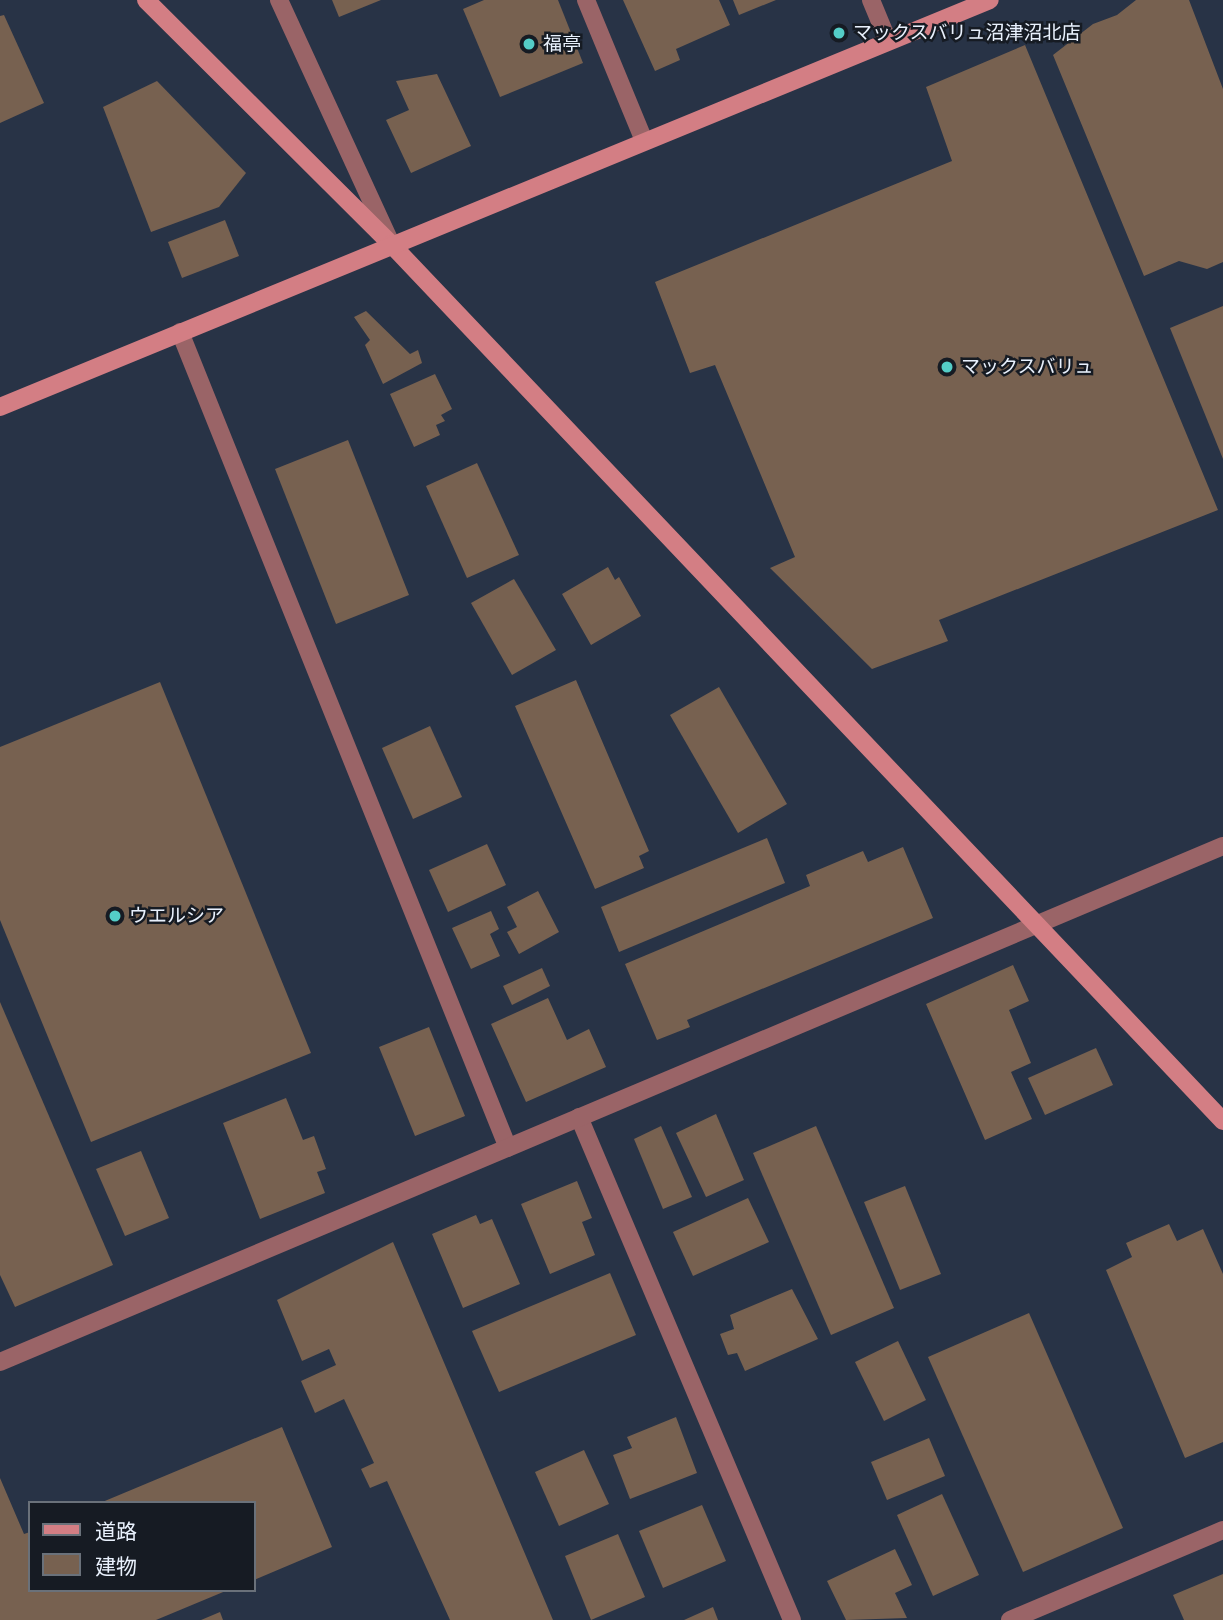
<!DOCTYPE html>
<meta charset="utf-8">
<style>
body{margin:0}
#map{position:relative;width:1223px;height:1620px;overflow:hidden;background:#283346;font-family:Raleway,"Noto Sans JP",sans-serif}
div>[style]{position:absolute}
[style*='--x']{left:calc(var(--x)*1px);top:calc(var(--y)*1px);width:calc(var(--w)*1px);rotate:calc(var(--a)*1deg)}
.building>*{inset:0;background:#776150}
.street>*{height:18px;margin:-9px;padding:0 9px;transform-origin:9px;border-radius:9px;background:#9a6467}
.secondary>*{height:18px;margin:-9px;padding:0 9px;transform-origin:9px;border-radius:9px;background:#d37e84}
.dots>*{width:19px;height:19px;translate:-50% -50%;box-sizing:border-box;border:4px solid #161b23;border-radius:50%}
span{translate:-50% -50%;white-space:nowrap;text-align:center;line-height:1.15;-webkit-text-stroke:5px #161b23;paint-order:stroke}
.poi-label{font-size:19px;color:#e9f1fd}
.left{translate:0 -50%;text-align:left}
.legend{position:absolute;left:28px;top:1501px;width:228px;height:91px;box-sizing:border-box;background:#161b23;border:2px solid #6a717a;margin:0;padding:9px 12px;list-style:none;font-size:21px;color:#e9f1fd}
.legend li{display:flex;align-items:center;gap:14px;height:35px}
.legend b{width:35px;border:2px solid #6a717a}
</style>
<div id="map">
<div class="building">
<div style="clip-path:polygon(332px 0,381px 0,339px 17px)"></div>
<div style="clip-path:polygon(484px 0,558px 0,583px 63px,500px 97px,463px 9px)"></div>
<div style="clip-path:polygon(623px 0,719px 0,730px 25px,676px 49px,680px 60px,655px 71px)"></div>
<div style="clip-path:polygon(733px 0,776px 0,739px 15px)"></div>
<div style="clip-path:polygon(1136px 0,1189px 0,1223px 89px,1223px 262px,1207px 269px,1179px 261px,1144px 276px,1053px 55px,1093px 24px,1117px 15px)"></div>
<div style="clip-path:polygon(4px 15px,44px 103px,0 123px,0 16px)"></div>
<div style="clip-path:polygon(1025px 45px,1218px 510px,939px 620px,948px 641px,872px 669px,770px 568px,795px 557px,715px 365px,690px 373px,655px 282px,952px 161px,926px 87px)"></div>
<div style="clip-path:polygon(437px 74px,471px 146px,411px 173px,386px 120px,409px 110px,396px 81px)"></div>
<div style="clip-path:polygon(157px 81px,246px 173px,219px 207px,151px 232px,103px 107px)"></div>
<div style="clip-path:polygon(225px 220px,239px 256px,182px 278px,168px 242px)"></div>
<div style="clip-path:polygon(1223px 306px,1223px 459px,1170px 328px)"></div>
<div style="clip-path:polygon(366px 311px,410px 354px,418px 350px,422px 363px,383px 384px,365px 345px,370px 340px,354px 317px)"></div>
<div style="clip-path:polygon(435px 374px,452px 409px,441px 415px,445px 421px,436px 425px,440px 435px,414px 447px,390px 394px)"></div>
<div style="clip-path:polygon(348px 440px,409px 595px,336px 624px,275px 469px)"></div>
<div style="clip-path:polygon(477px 463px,519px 555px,467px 578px,426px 486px)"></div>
<div style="clip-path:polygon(608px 567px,615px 580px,619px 577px,641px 616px,591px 645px,562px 594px)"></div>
<div style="clip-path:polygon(514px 579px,556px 650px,512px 675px,471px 603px)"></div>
<div style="clip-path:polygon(576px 680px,649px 851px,639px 856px,644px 868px,595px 889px,515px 706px)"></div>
<div style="clip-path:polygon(160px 682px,311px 1053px,91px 1142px,0 920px,0 747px)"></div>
<div style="clip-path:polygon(719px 687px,787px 804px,738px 833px,670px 715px)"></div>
<div style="clip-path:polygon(430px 726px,462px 797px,413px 819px,382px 748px)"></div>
<div style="clip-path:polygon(767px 838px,785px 883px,619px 952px,601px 907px)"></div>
<div style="clip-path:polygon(487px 844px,506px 885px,448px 912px,429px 870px)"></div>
<div style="clip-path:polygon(903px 847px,933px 918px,687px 1020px,690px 1027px,657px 1040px,625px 964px,810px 886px,806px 875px,863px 851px,868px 862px)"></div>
<div style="clip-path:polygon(538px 891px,559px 932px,519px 954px,507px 932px,517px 927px,507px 907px)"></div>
<div style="clip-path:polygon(491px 911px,499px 929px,490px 934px,500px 956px,471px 969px,452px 928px)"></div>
<div style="clip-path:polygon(1013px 965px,1029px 1001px,1009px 1010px,1031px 1063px,1011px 1072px,1032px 1119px,985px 1140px,926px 1004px)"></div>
<div style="clip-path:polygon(542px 968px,550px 986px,512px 1005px,503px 986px)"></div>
<div style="clip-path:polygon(548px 998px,567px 1040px,589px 1029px,606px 1067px,526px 1102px,491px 1024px)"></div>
<div style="clip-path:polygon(0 1002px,113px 1265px,15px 1307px,0 1275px)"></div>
<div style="clip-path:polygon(429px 1027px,465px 1116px,415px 1136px,379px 1047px)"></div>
<div style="clip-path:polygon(1096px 1048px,1113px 1085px,1045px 1115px,1028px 1078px)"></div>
<div style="clip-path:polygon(286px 1098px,303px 1140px,314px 1136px,326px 1169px,317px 1172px,325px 1193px,260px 1219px,223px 1123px)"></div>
<div style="clip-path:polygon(716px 1114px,744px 1180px,706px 1197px,676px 1133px)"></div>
<div style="clip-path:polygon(661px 1126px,692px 1197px,663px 1209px,634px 1139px)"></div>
<div style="clip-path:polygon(816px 1126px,894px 1308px,831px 1335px,753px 1153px)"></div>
<div style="clip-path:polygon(141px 1151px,169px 1218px,125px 1236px,96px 1169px)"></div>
<div style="clip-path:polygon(577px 1181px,592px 1218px,582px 1222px,595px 1255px,550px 1274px,521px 1204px)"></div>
<div style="clip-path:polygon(905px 1186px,941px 1274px,900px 1290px,864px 1202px)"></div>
<div style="clip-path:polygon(748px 1198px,769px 1242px,693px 1276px,673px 1232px)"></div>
<div style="clip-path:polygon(476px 1215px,480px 1224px,492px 1219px,520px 1284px,463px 1308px,432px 1234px)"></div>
<div style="clip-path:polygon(1169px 1224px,1177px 1241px,1203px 1229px,1223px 1274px,1223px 1442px,1185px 1458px,1106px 1270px,1132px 1257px,1126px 1243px)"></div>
<div style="clip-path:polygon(393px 1242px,553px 1620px,450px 1620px,387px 1481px,370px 1488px,361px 1469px,374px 1463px,344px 1399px,315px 1413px,301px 1381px,336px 1365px,329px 1349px,302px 1361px,277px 1300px)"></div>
<div style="clip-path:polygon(610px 1273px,636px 1335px,499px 1392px,472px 1331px)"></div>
<div style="clip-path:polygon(792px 1289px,818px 1339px,745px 1371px,737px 1353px,728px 1355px,720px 1334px,734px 1329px,730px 1315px)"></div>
<div style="clip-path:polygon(1029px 1313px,1123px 1528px,1023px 1572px,928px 1357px)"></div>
<div style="clip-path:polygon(898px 1341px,926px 1400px,884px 1421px,855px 1362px)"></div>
<div style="clip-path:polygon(676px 1417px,697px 1473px,630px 1499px,613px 1455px,632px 1448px,627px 1437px)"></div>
<div style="clip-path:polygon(282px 1427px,332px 1547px,254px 1580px,254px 1503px,100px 1503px)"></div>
<div style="clip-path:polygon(929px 1438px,945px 1476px,887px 1500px,871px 1462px)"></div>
<div style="clip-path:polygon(584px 1450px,609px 1504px,559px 1526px,535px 1472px)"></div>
<div style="clip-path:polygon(0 1478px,24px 1534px,30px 1532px,30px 1590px,228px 1590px,156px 1620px,0 1620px)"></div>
<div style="clip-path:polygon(942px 1494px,979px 1575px,933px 1596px,897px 1515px)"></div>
<div style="clip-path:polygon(702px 1505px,726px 1561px,663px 1588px,639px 1531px)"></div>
<div style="clip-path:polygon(618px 1534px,645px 1597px,591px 1620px,565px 1556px)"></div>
<div style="clip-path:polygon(895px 1549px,912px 1585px,895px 1593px,907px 1618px,846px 1620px,827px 1581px)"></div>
<div style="clip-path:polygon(1223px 1574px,1223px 1620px,1184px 1620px,1173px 1595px)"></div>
<div style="clip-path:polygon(713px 1607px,718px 1620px,684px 1620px)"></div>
<div style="clip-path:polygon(220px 1612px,223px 1620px,201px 1620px)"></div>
</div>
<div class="street">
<div style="--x:279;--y:0;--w:268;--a:65.3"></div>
<div style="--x:586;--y:0;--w:152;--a:67.6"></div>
<div style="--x:871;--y:0;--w:44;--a:67.5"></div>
<div style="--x:180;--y:332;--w:879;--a:68.1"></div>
<div style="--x:579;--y:1117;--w:546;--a:67.05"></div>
<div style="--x:0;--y:1362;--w:1327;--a:-22.88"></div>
<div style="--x:1010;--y:1620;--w:231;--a:-22.9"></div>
</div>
<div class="secondary">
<div style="--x:146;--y:0;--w:346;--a:44.9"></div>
<div style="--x:391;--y:244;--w:1209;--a:46.51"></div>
<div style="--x:0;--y:407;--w:1070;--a:-22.35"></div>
</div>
<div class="dots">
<div style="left:839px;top:33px;background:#54cdc7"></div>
<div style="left:529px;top:44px;background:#54cdc7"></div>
<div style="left:947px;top:367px;background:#54cdc7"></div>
<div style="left:115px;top:916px;background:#54cdc7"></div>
</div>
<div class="poi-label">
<span class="left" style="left:853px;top:33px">マックスバリュ沼津沼北店</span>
<span class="left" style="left:543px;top:44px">福亭</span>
<span class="left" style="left:961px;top:367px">マックスバリュ</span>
<span class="left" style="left:129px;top:916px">ウエルシア</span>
</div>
<ul class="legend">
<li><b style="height:9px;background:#d37e84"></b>道路</li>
<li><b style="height:19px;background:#776150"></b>建物</li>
</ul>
</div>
